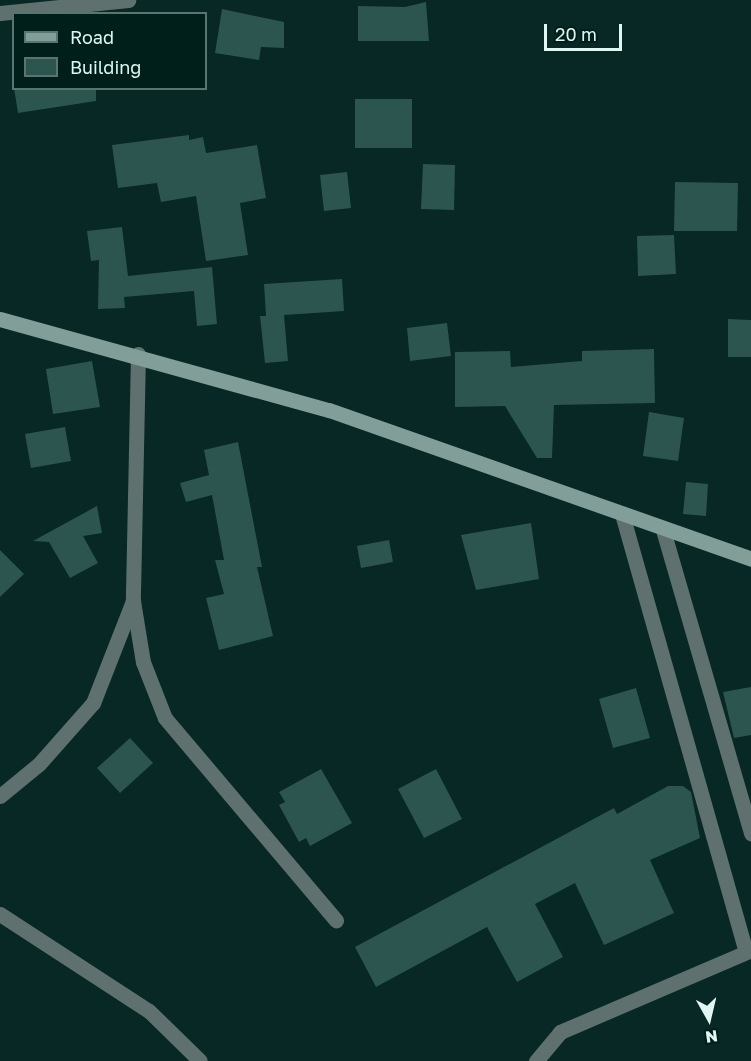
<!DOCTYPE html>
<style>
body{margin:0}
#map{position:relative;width:751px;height:1061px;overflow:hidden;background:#072824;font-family:"Golos Text",sans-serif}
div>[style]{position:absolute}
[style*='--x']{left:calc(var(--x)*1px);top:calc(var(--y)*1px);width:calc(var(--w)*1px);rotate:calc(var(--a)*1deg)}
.building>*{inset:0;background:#2b554e}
.street>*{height:15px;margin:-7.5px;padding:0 7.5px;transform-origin:7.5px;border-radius:7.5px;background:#5f716e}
.secondary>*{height:15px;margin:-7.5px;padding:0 7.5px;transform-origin:7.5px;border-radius:7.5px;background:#829e99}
span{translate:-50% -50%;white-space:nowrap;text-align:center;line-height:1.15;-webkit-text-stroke:5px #001f1a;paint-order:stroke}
.legend{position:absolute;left:12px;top:12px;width:195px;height:78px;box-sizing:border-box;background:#001f1a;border:2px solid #597570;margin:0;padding:8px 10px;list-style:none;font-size:18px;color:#dff6f1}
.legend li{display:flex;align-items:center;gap:12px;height:30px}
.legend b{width:30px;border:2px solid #597570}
.north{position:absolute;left:679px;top:989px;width:60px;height:60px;-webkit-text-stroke:4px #001f1a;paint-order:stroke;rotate:172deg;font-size:16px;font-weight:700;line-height:24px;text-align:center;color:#dff6f1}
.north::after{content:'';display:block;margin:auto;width:21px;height:27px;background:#dff6f1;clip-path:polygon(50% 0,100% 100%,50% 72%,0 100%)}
.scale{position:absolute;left:544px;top:24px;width:78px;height:27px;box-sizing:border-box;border:3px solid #dff6f1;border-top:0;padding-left:8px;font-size:18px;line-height:21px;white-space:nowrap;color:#dff6f1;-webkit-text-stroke:4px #001f1a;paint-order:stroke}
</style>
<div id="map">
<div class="building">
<div style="clip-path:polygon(426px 2px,429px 41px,358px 41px,358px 6px,405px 7px)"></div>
<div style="clip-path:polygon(222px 9px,284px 22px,284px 48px,261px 47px,259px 60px,215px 53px)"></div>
<div style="clip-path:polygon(14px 88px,96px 88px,96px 101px,18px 113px)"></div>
<div style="clip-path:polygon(355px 99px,412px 99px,412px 148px,355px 148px)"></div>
<div style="clip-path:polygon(189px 135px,189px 140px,203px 137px,206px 153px,257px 145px,266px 198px,240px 203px,248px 255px,206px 261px,196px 196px,161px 202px,157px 183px,118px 188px,112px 145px)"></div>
<div style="clip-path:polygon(423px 164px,455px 165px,454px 210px,421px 209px)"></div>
<div style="clip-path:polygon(347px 172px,351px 208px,324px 211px,320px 175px)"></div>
<div style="clip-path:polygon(675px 182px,738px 183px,737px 231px,674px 231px)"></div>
<div style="clip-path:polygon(122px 227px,128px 276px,212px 267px,217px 324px,197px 326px,194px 291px,124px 297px,125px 308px,98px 309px,99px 260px,91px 261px,87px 231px)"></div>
<div style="clip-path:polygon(674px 235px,676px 274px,638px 276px,637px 236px)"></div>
<div style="clip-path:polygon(342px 279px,344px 311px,284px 315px,288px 361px,265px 363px,260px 316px,266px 316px,264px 284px)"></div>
<div style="clip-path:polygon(728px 319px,751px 320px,751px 357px,728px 357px)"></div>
<div style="clip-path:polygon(447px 323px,451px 356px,410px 361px,407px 328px)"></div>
<div style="clip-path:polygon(654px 349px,655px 403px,554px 405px,552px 458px,537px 458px,505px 406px,455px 407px,455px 352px,510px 351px,511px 367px,582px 361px,582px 351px)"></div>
<div style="clip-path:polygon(92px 361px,100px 407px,53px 414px,46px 369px)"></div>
<div style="clip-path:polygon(649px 412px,684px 418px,678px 461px,643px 456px)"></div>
<div style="clip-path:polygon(65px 427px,71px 461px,31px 468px,25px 434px)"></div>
<div style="clip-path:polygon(238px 442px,262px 567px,257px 567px,273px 636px,219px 650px,206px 598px,224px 594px,215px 560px,224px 560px,212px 495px,186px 502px,180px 483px,209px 475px,204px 450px)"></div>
<div style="clip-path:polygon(686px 482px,708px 484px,706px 516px,683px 514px)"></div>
<div style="clip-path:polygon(97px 506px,102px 533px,83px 536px,98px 563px,70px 578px,49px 542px,33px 541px)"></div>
<div style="clip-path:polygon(531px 523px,539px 579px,476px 590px,461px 535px)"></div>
<div style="clip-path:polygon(389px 540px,393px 562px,361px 568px,357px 546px)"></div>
<div style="clip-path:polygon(0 550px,24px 574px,0 597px)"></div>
<div style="clip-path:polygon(751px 687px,751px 735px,734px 738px,723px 692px)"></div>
<div style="clip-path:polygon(636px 688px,650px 738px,613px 748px,599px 699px)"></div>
<div style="clip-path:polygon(130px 738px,153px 763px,120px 793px,97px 768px)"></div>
<div style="clip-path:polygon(321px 769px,352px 823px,310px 846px,306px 838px,299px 842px,279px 805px,285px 802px,279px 792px)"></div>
<div style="clip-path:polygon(436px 769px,462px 819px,424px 838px,398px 789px)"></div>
<div style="clip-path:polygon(668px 786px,683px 786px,691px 792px,700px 838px,650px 860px,674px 913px,604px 945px,575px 883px,535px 904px,563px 957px,517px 982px,487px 927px,376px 987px,355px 947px,614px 808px,617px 814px)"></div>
</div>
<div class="street">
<div style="--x:0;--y:13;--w:129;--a:-5.8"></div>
<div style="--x:138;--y:354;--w:247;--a:91.2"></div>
<div style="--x:133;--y:601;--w:62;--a:80.7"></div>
<div style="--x:143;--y:662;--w:60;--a:68.6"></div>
<div style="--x:165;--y:718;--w:265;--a:49.8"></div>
<div style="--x:622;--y:514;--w:454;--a:74.2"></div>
<div style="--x:663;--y:530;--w:316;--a:73.8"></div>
<div style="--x:0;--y:796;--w:50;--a:-39.4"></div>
<div style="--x:39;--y:764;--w:81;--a:-48.5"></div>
<div style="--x:93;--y:703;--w:110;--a:-68.6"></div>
<div style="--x:0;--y:914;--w:178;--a:33.1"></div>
<div style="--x:149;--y:1011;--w:71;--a:44.4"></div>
<div style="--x:536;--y:1061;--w:38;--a:-50"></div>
<div style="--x:560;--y:1032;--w:208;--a:-23.2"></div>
</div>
<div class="secondary">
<div style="--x:0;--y:319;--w:341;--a:15.5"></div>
<div style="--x:329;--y:410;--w:448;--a:19.4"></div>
</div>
<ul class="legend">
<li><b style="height:8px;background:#829e99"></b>Road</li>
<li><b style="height:16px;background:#2b554e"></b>Building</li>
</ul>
<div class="north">N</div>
<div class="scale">20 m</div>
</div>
